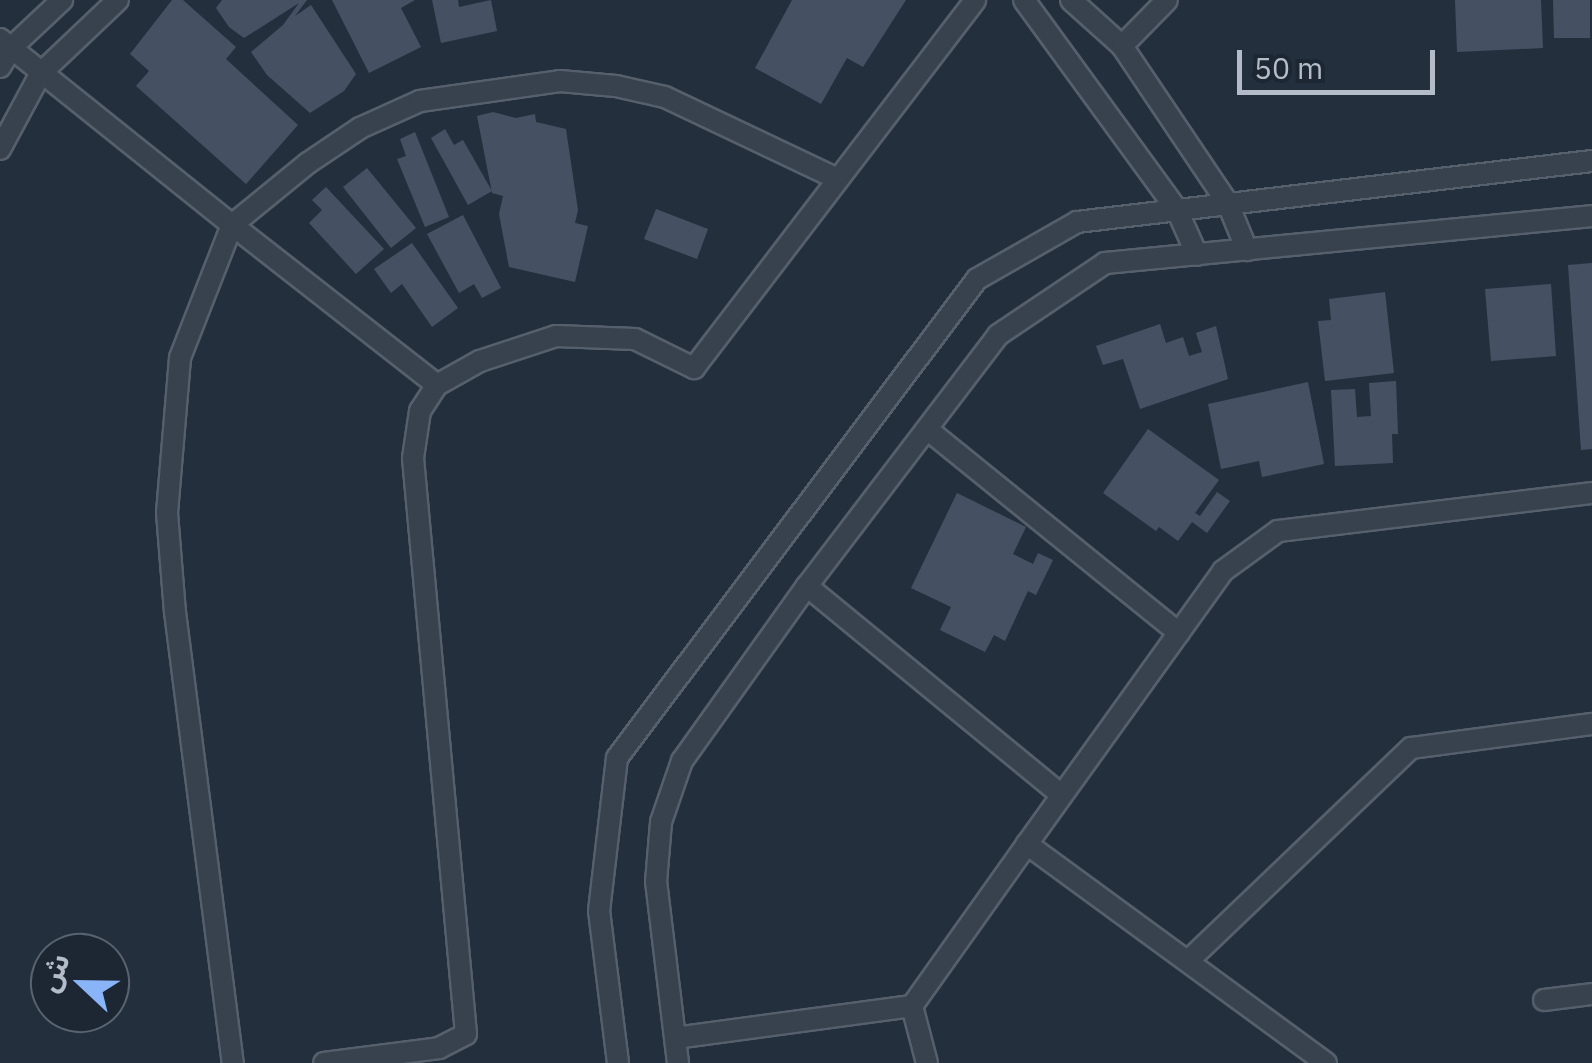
<!DOCTYPE html>
<meta charset="utf-8">
<style>
body{margin:0}
#map{position:relative;width:1592px;height:1063px;overflow:hidden;background:#242f3e;font-family:"IBM Plex Sans","Noto Sans Arabic",sans-serif}
div>[style]{position:absolute}
[style*='--x']{left:calc(var(--x)*1px);top:calc(var(--y)*1px);width:calc(var(--w)*1px);rotate:calc(var(--a)*1deg)}
.building>*{inset:0;background:#455162}
.roads{filter:drop-shadow(2px 0 #565f6c) drop-shadow(-2px 0 #565f6c) drop-shadow(0 2px #565f6c) drop-shadow(0 -2px #565f6c)}
.street>*{height:20px;margin:-10px;padding:0 10px;transform-origin:10px;border-radius:10px;background:#38414e}
span{translate:-50% -50%;white-space:nowrap;text-align:center;line-height:1.15;-webkit-text-stroke:10px #1d2633;paint-order:stroke}
.north{position:absolute;left:30px;top:933px;width:100px;height:100px;box-sizing:border-box;background:#1d2633;border:2px solid #59626f;border-radius:50%;rotate:292deg;font-size:28px;font-weight:700;line-height:40px;text-align:center;color:#b4bcc9}
.north::after{content:'';display:block;margin:auto;width:35px;height:45px;background:#8ab4f8;clip-path:polygon(50% 0,100% 100%,50% 72%,0 100%)}
.scale{position:absolute;left:1237px;top:50px;width:198px;height:45px;box-sizing:border-box;border:5px solid #b4bcc9;border-top:0;padding-left:12px;font-size:30px;line-height:35px;white-space:nowrap;color:#b4bcc9;-webkit-text-stroke:8px #1d2633;paint-order:stroke}
</style>
<div id="map">
<div class="building">
<div style="clip-path:polygon(172px 0,183px 0,236px 47px,226px 59px,298px 125px,246px 184px,136px 86px,149px 71px,130px 54px)"></div>
<div style="clip-path:polygon(222px 0,307px 0,295px 16px,311px 5px,356px 74px,344px 91px,310px 113px,267px 75px,251px 52px,283px 25px,299px 3px,244px 38px,229px 27px,216px 8px)"></div>
<div style="clip-path:polygon(332px 0,415px 0,401px 8px,421px 47px,369px 73px)"></div>
<div style="clip-path:polygon(432px 0,458px 0,459px 7px,491px 0,497px 31px,441px 43px)"></div>
<div style="clip-path:polygon(792px 0,906px 0,863px 67px,847px 58px,821px 104px,755px 68px)"></div>
<div style="clip-path:polygon(1455px 0,1541px 0,1543px 48px,1457px 52px)"></div>
<div style="clip-path:polygon(1553px 0,1590px 0,1590px 38px,1554px 38px)"></div>
<div style="clip-path:polygon(493px 112px,516px 118px,535px 114px,536px 122px,566px 129px,578px 210px,575px 223px,588px 226px,575px 282px,509px 267px,499px 214px,503px 196px,492px 193px,477px 116px)"></div>
<div style="clip-path:polygon(445px 129px,454px 145px,463px 140px,492px 191px,468px 205px,431px 138px)"></div>
<div style="clip-path:polygon(415px 132px,449px 217px,425px 227px,397px 159px,406px 156px,400px 139px)"></div>
<div style="clip-path:polygon(367px 168px,416px 228px,391px 248px,343px 187px)"></div>
<div style="clip-path:polygon(326px 187px,384px 249px,356px 274px,309px 223px,322px 210px,312px 200px)"></div>
<div style="clip-path:polygon(656px 209px,708px 229px,697px 259px,644px 239px)"></div>
<div style="clip-path:polygon(463px 215px,501px 288px,482px 298px,474px 284px,459px 293px,427px 234px)"></div>
<div style="clip-path:polygon(412px 243px,458px 308px,432px 327px,402px 284px,391px 293px,374px 269px)"></div>
<div style="clip-path:polygon(1592px 263px,1592px 449px,1581px 450px,1568px 265px)"></div>
<div style="clip-path:polygon(1551px 284px,1556px 356px,1491px 361px,1485px 289px)"></div>
<div style="clip-path:polygon(1385px 292px,1394px 373px,1325px 381px,1318px 321px,1331px 320px,1329px 299px)"></div>
<div style="clip-path:polygon(1160px 324px,1166px 343px,1183px 337px,1189px 356px,1202px 352px,1196px 333px,1216px 326px,1228px 379px,1140px 409px,1123px 359px,1103px 365px,1096px 346px)"></div>
<div style="clip-path:polygon(1396px 381px,1398px 434px,1392px 434px,1393px 463px,1335px 466px,1331px 390px,1355px 389px,1357px 417px,1371px 416px,1369px 383px)"></div>
<div style="clip-path:polygon(1308px 382px,1324px 464px,1262px 477px,1259px 461px,1221px 469px,1208px 404px)"></div>
<div style="clip-path:polygon(1148px 429px,1219px 480px,1195px 513px,1200px 516px,1217px 492px,1230px 501px,1207px 533px,1192px 522px,1178px 541px,1159px 527px,1156px 531px,1103px 493px)"></div>
<div style="clip-path:polygon(957px 493px,1026px 527px,1013px 554px,1033px 564px,1038px 553px,1053px 560px,1036px 595px,1028px 591px,1005px 641px,994px 635px,985px 652px,940px 630px,951px 607px,911px 588px)"></div>
</div>
<div class="roads">
<div class="street">
<div style="--x:1024;--y:0;--w:260;--a:53.9"></div>
<div style="--x:1177;--y:210;--w:49;--a:66"></div>
<div style="--x:1071;--y:0;--w:69;--a:42"></div>
<div style="--x:1122;--y:46;--w:190;--a:56.1"></div>
<div style="--x:1228;--y:204;--w:50;--a:67.6"></div>
<div style="--x:0;--y:39;--w:297;--a:38.7"></div>
<div style="--x:232;--y:225;--w:143;--a:111.4"></div>
<div style="--x:180;--y:358;--w:156;--a:94.8"></div>
<div style="--x:167;--y:513;--w:99;--a:85.4"></div>
<div style="--x:175;--y:612;--w:455;--a:82.7"></div>
<div style="--x:1122;--y:46;--w:64;--a:-45.6"></div>
<div style="--x:0;--y:67;--w:23;--a:-59"></div>
<div style="--x:12;--y:47;--w:69;--a:-43.2"></div>
<div style="--x:0;--y:149;--w:86;--a:-61.7"></div>
<div style="--x:41;--y:73;--w:106;--a:-43.5"></div>
<div style="--x:437;--y:385;--w:260;--a:-142"></div>
<div style="--x:232;--y:225;--w:98;--a:-39.2"></div>
<div style="--x:308;--y:163;--w:63;--a:-33.9"></div>
<div style="--x:360;--y:128;--w:66;--a:-24.2"></div>
<div style="--x:420;--y:101;--w:141;--a:-8.1"></div>
<div style="--x:560;--y:81;--w:56;--a:5.1"></div>
<div style="--x:616;--y:86;--w:50;--a:12.7"></div>
<div style="--x:665;--y:97;--w:191;--a:25.4"></div>
<div style="--x:927;--y:429;--w:324;--a:39"></div>
<div style="--x:807;--y:586;--w:328;--a:39.4"></div>
<div style="--x:1189;--y:960;--w:307;--a:-43.7"></div>
<div style="--x:1411;--y:748;--w:183;--a:-7.6"></div>
<div style="--x:1544;--y:1000;--w:48;--a:-7.1"></div>
<div style="--x:912;--y:1006;--w:199;--a:-54.6"></div>
<div style="--x:675;--y:1038;--w:239;--a:-7.7"></div>
<div style="--x:912;--y:1006;--w:59;--a:75.3"></div>
<div style="--x:324;--y:1063;--w:116;--a:-7.4"></div>
<div style="--x:439;--y:1048;--w:30;--a:-27"></div>
<div style="--x:466;--y:1034;--w:578;--a:-95.26"></div>
<div style="--x:413;--y:458;--w:48;--a:-81.5"></div>
<div style="--x:420;--y:411;--w:31;--a:-57"></div>
<div style="--x:437;--y:385;--w:49;--a:-29.2"></div>
<div style="--x:480;--y:361;--w:80;--a:-18.2"></div>
<div style="--x:556;--y:336;--w:79;--a:2.2"></div>
<div style="--x:635;--y:339;--w:66;--a:26.2"></div>
<div style="--x:694;--y:368;--w:463;--a:-52.6"></div>
<div style="--x:618;--y:1063;--w:153;--a:-97.1"></div>
<div style="--x:599;--y:911;--w:154;--a:-83.3"></div>
<div style="--x:617;--y:758;--w:599;--a:-53.07"></div>
<div style="--x:977;--y:279;--w:115;--a:-29.7"></div>
<div style="--x:1077;--y:222;--w:519;--a:-6.76"></div>
<div style="--x:678;--y:1063;--w:182;--a:-96.9"></div>
<div style="--x:656;--y:882;--w:60;--a:-85.2"></div>
<div style="--x:661;--y:822;--w:65;--a:-71"></div>
<div style="--x:682;--y:761;--w:215;--a:-54.5"></div>
<div style="--x:807;--y:586;--w:315;--a:-52.7"></div>
<div style="--x:998;--y:335;--w:129;--a:-33.9"></div>
<div style="--x:1105;--y:263;--w:489;--a:-5.5"></div>
<div style="--x:1326;--y:1063;--w:371;--a:-143.8"></div>
<div style="--x:1027;--y:844;--w:336;--a:-54.3"></div>
<div style="--x:1223;--y:571;--w:68;--a:-36"></div>
<div style="--x:1278;--y:531;--w:316;--a:-6.9"></div>
</div>
</div>
<div class="north">ش</div>
<div class="scale">50 m</div>
</div>
